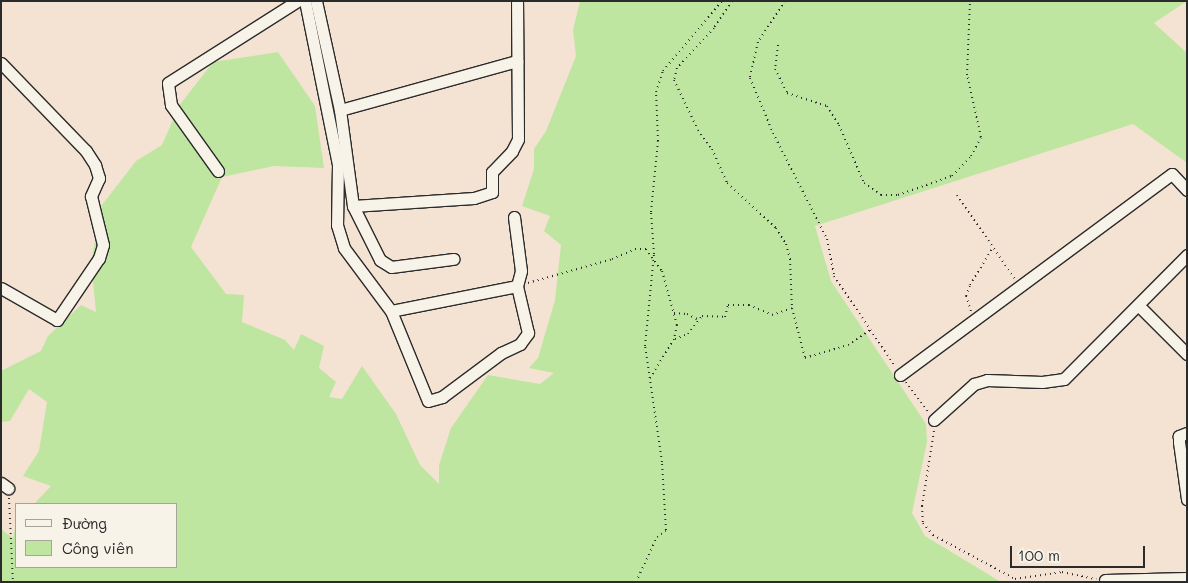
<!DOCTYPE html>
<meta charset="utf-8">
<style>
body{margin:0}
#map{position:relative;width:1188px;height:583px;overflow:hidden;background:#f4e3d2;font-family:Mali,sans-serif}
div>[style]{position:absolute}
[style*='--x']{left:calc(var(--x)*1px);top:calc(var(--y)*1px);width:calc(var(--w)*1px);rotate:calc(var(--a)*1deg)}
.green>*{inset:0;background:#bee6a1}
.path>*{height:2px;margin-top:-1px;transform-origin:0;background:repeating-linear-gradient(90deg,#2b2b2b 0 1px,transparent 0 5px)}
.roads{filter:drop-shadow(1px 0 #2b2b2b) drop-shadow(-1px 0 #2b2b2b) drop-shadow(0 1px #2b2b2b) drop-shadow(0 -1px #2b2b2b)}
.minor>*{height:11px;margin:-5.5px;padding:0 5.5px;transform-origin:5.5px;border-radius:5.5px;background:#f7f3e8}
span{translate:-50% -50%;white-space:nowrap;text-align:center;line-height:1.15;-webkit-text-stroke:4px #f7f3e8;paint-order:stroke}
.frame{position:absolute;inset:0;border:2px solid #2b2b2b;pointer-events:none}
.legend{position:absolute;left:15px;top:503px;width:162px;height:65px;box-sizing:border-box;background:#f7f3e8;border:1px solid #a5a39c;margin:0;padding:6px 9px;list-style:none;font-size:15px;color:#2b2b2b}
.legend li{display:flex;align-items:center;gap:10px;height:25px}
.legend b{width:25px;border:1px solid #a5a39c}
.scale{position:absolute;left:1010px;top:546px;width:135px;height:22px;box-sizing:border-box;border:2px solid #2b2b2b;border-top:0;padding-left:6px;font-size:15px;line-height:18px;white-space:nowrap;color:#2b2b2b;-webkit-text-stroke:4px #f7f3e8;paint-order:stroke}
</style>
<div id="map">
<div class="green">
<div style="clip-path:polygon(580px 1px,1187px 1px,1154px 23px,1187px 53px,1187px 163px,1133px 124px,815px 226px,831px 281px,926px 424px,927px 442px,912px 513px,925px 536px,1001px 582px,1px 582px,1px 529px,13px 538px,16px 524px,16px 567px,176px 567px,176px 504px,34px 504px,51px 486px,23px 476px,39px 451px,47px 402px,29px 389px,10px 421px,1px 422px,1px 371px,41px 351px,48px 336px,81px 305px,96px 312px,91px 262px,102px 205px,136px 161px,162px 145px,179px 106px,213px 62px,278px 52px,315px 106px,324px 168px,274px 166px,222px 177px,191px 247px,226px 294px,244px 295px,242px 322px,285px 340px,294px 350px,301px 334px,324px 346px,319px 368px,336px 382px,329px 397px,342px 399px,362px 366px,396px 414px,420px 465px,439px 484px,439px 465px,451px 428px,488px 375px,540px 384px,554px 373px,529px 368px,538px 358px,555px 300px,561px 245px,544px 231px,550px 216px,522px 206px,534px 169px,534px 149px,546px 131px,576px 56px,573px 30px)"></div>
</div>
<div class="path">
<div style="--x:732;--y:1;--w:32;--a:124"></div>
<div style="--x:714;--y:28;--w:54;--a:132.8"></div>
<div style="--x:677;--y:68;--w:12;--a:104"></div>
<div style="--x:674;--y:80;--w:55;--a:64.4"></div>
<div style="--x:698;--y:130;--w:24;--a:54"></div>
<div style="--x:712;--y:149;--w:37;--a:66"></div>
<div style="--x:727;--y:183;--w:67;--a:42.6"></div>
<div style="--x:776;--y:228;--w:19;--a:58"></div>
<div style="--x:786;--y:244;--w:16;--a:75"></div>
<div style="--x:790;--y:259;--w:49;--a:87.7"></div>
<div style="--x:792;--y:308;--w:52;--a:75.4"></div>
<div style="--x:805;--y:358;--w:45;--a:-16.8"></div>
<div style="--x:848;--y:345;--w:27;--a:-34"></div>
<div style="--x:785;--y:1;--w:49;--a:123.4"></div>
<div style="--x:758;--y:42;--w:37;--a:103"></div>
<div style="--x:750;--y:78;--w:60;--a:67.3"></div>
<div style="--x:773;--y:133;--w:119;--a:63"></div>
<div style="--x:827;--y:239;--w:38;--a:79"></div>
<div style="--x:834;--y:276;--w:109;--a:55.9"></div>
<div style="--x:778;--y:45;--w:24;--a:97"></div>
<div style="--x:775;--y:69;--w:27;--a:63"></div>
<div style="--x:787;--y:93;--w:42;--a:18"></div>
<div style="--x:827;--y:106;--w:22;--a:58"></div>
<div style="--x:839;--y:125;--w:63;--a:66.7"></div>
<div style="--x:864;--y:183;--w:21;--a:35"></div>
<div style="--x:881;--y:195;--w:17;--a:0"></div>
<div style="--x:898;--y:195;--w:57;--a:-19.4"></div>
<div style="--x:952;--y:176;--w:28;--a:-46"></div>
<div style="--x:971;--y:156;--w:21;--a:-62"></div>
<div style="--x:981;--y:137;--w:64;--a:-102.7"></div>
<div style="--x:967;--y:75;--w:74;--a:-87.7"></div>
<div style="--x:957;--y:195;--w:102;--a:55.4"></div>
<div style="--x:528;--y:283;--w:87;--a:-15.9"></div>
<div style="--x:612;--y:259;--w:25;--a:-23"></div>
<div style="--x:635;--y:249;--w:11;--a:0"></div>
<div style="--x:646;--y:249;--w:27;--a:54"></div>
<div style="--x:662;--y:271;--w:56;--a:74.5"></div>
<div style="--x:677;--y:325;--w:14;--a:102"></div>
<div style="--x:674;--y:339;--w:46;--a:121.6"></div>
<div style="--x:971;--y:311;--w:16;--a:-108"></div>
<div style="--x:966;--y:296;--w:12;--a:-70"></div>
<div style="--x:970;--y:285;--w:42;--a:-58.6"></div>
<div style="--x:674;--y:313;--w:13;--a:4"></div>
<div style="--x:687;--y:314;--w:11;--a:27"></div>
<div style="--x:675;--y:339;--w:14;--a:-21"></div>
<div style="--x:688;--y:334;--w:23;--a:-52"></div>
<div style="--x:702;--y:316;--w:23;--a:2"></div>
<div style="--x:725;--y:317;--w:12;--a:-76"></div>
<div style="--x:728;--y:305;--w:21;--a:0"></div>
<div style="--x:749;--y:305;--w:25;--a:23"></div>
<div style="--x:772;--y:315;--w:21;--a:-19"></div>
<div style="--x:906;--y:382;--w:39;--a:53"></div>
<div style="--x:934;--y:431;--w:76;--a:99.1"></div>
<div style="--x:922;--y:506;--w:17;--a:87"></div>
<div style="--x:923;--y:523;--w:16;--a:50"></div>
<div style="--x:933;--y:535;--w:93;--a:28.2"></div>
<div style="--x:1015;--y:579;--w:48;--a:-8.5"></div>
<div style="--x:1062;--y:572;--w:35;--a:12"></div>
<div style="--x:9;--y:498;--w:84;--a:87.3"></div>
<div style="--x:636;--y:582;--w:50;--a:-65"></div>
<div style="--x:657;--y:537;--w:11;--a:-38"></div>
<div style="--x:666;--y:530;--w:68;--a:-93.4"></div>
<div style="--x:662;--y:462;--w:117;--a:-98.3"></div>
<div style="--x:645;--y:346;--w:92;--a:-84.4"></div>
<div style="--x:654;--y:254;--w:42;--a:-94.1"></div>
<div style="--x:651;--y:212;--w:71;--a:-84.4"></div>
<div style="--x:658;--y:141;--w:49;--a:-92.3"></div>
<div style="--x:656;--y:92;--w:22;--a:-72"></div>
<div style="--x:663;--y:71;--w:92;--a:-49.9"></div>
</div>
<div class="roads">
<div class="minor">
<div style="--x:305;--y:1;--w:166;--a:78.6"></div>
<div style="--x:338;--y:164;--w:61;--a:90.9"></div>
<div style="--x:337;--y:225;--w:24;--a:73"></div>
<div style="--x:344;--y:248;--w:79;--a:53.3"></div>
<div style="--x:391;--y:311;--w:97;--a:67.7"></div>
<div style="--x:428;--y:401;--w:15;--a:-16"></div>
<div style="--x:442;--y:397;--w:74;--a:-36.7"></div>
<div style="--x:501;--y:353;--w:21;--a:-25"></div>
<div style="--x:520;--y:344;--w:14;--a:-54"></div>
<div style="--x:528;--y:333;--w:48;--a:-103.2"></div>
<div style="--x:517;--y:286;--w:128;--a:168.8"></div>
<div style="--x:316;--y:1;--w:112;--a:77.6"></div>
<div style="--x:340;--y:110;--w:97;--a:82.3"></div>
<div style="--x:353;--y:206;--w:121;--a:-3.8"></div>
<div style="--x:474;--y:198;--w:19;--a:-18"></div>
<div style="--x:492;--y:192;--w:20;--a:-90"></div>
<div style="--x:492;--y:172;--w:29;--a:-46"></div>
<div style="--x:512;--y:151;--w:13;--a:-63"></div>
<div style="--x:518;--y:139;--w:138;--a:-90.4"></div>
<div style="--x:1;--y:63;--w:122;--a:46"></div>
<div style="--x:86;--y:151;--w:17;--a:57"></div>
<div style="--x:95;--y:165;--w:14;--a:73"></div>
<div style="--x:99;--y:178;--w:20;--a:114"></div>
<div style="--x:91;--y:196;--w:50;--a:76.2"></div>
<div style="--x:103;--y:245;--w:14;--a:107"></div>
<div style="--x:99;--y:258;--w:75;--a:124.1"></div>
<div style="--x:57;--y:320;--w:64;--a:-150.3"></div>
<div style="--x:340;--y:110;--w:184;--a:-15.5"></div>
<div style="--x:218;--y:171;--w:81;--a:-125.5"></div>
<div style="--x:171;--y:105;--w:22;--a:-98"></div>
<div style="--x:168;--y:83;--w:153;--a:-32.4"></div>
<div style="--x:353;--y:206;--w:60;--a:63.4"></div>
<div style="--x:380;--y:260;--w:13;--a:32"></div>
<div style="--x:391;--y:267;--w:63;--a:-7.4"></div>
<div style="--x:514;--y:217;--w:54;--a:82.6"></div>
<div style="--x:521;--y:271;--w:16;--a:105"></div>
<div style="--x:1139;--y:306;--w:68;--a:45"></div>
<div style="--x:900;--y:375;--w:338;--a:-36.5"></div>
<div style="--x:1172;--y:174;--w:22;--a:47"></div>
<div style="--x:934;--y:420;--w:54;--a:-42"></div>
<div style="--x:974;--y:384;--w:14;--a:-17"></div>
<div style="--x:987;--y:380;--w:55;--a:2.1"></div>
<div style="--x:1042;--y:382;--w:22;--a:-8"></div>
<div style="--x:1064;--y:379;--w:175;--a:-45.2"></div>
<div style="--x:1187;--y:433;--w:9;--a:159"></div>
<div style="--x:1179;--y:436;--w:6;--a:90"></div>
<div style="--x:1179;--y:442;--w:58;--a:82"></div>
<div style="--x:1;--y:483;--w:9;--a:36"></div>
<div style="--x:1105;--y:580;--w:82;--a:-1.4"></div>
</div>
</div>
<div class="frame"></div>
<ul class="legend">
<li><b style="height:6px;background:#f7f3e8"></b>Đường</li>
<li><b style="height:14px;background:#bee6a1"></b>Công viên</li>
</ul>
<div class="scale">100 m</div>
</div>
